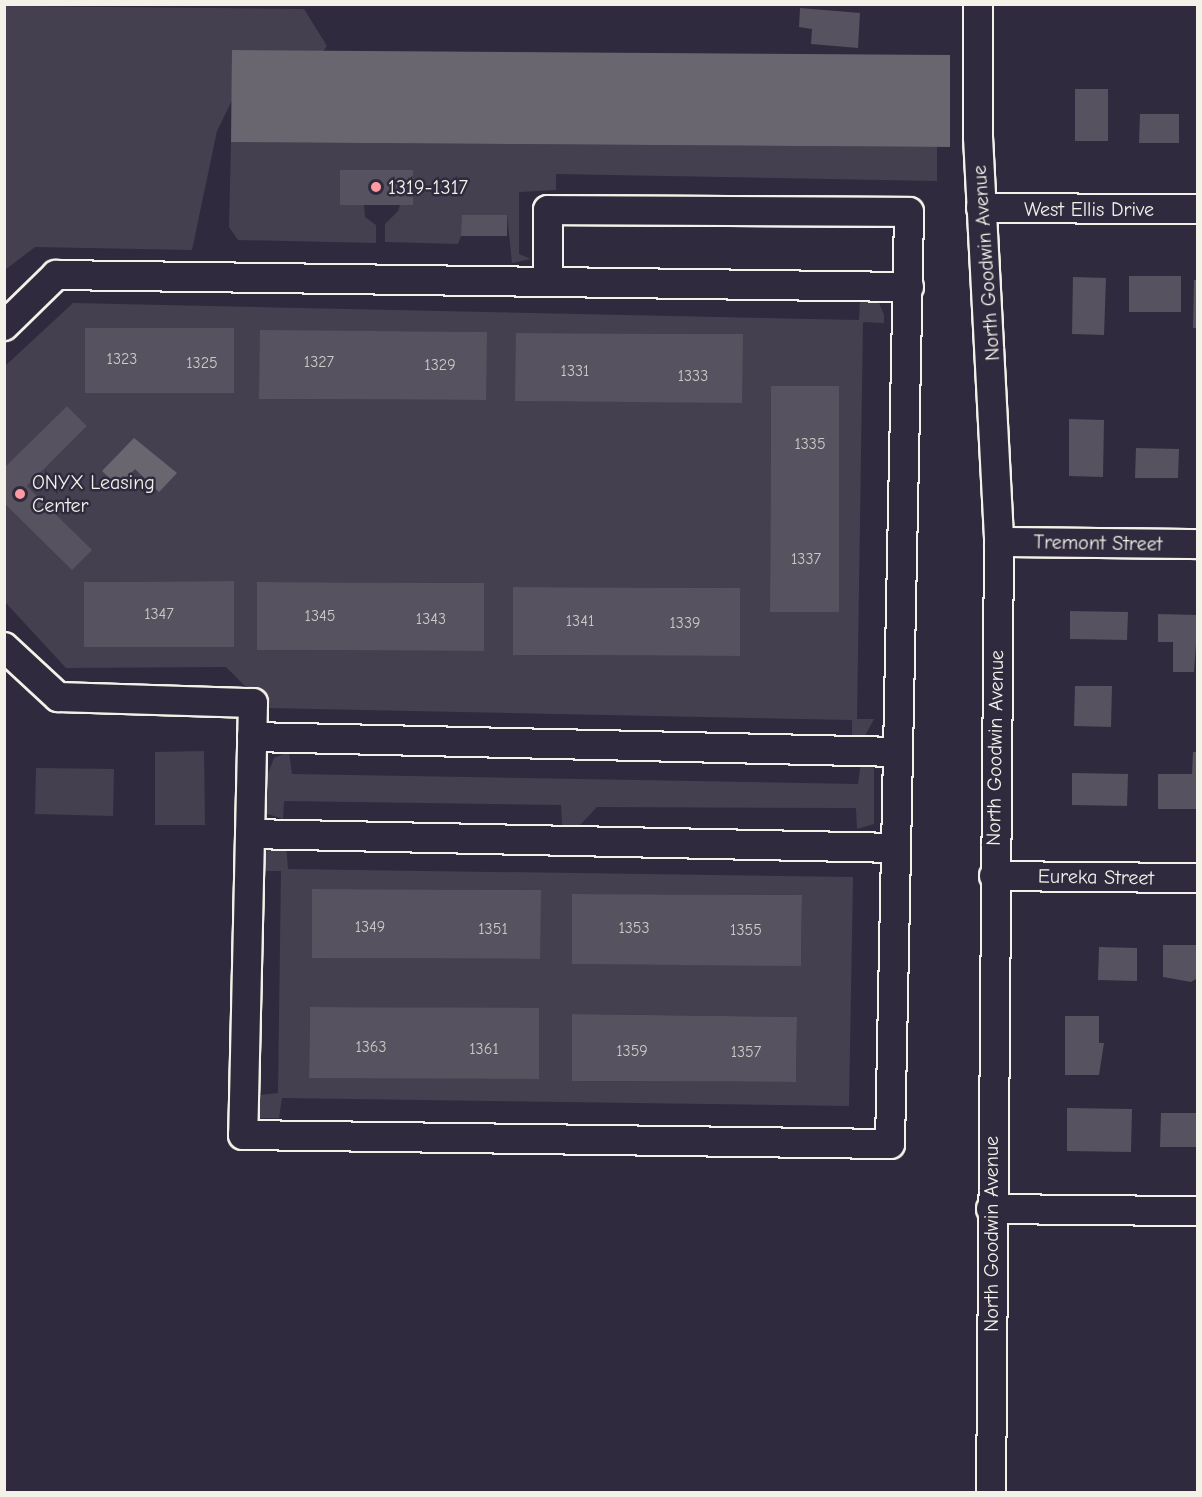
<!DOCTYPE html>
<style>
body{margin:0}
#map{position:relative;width:1202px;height:1497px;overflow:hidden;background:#2f2a3d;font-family:"Comic Neue",sans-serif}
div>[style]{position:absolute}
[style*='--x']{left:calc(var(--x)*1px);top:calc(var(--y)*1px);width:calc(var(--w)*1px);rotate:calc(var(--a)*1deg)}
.green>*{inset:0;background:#454050}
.water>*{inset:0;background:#6a6670}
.building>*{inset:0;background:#56525f}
.roads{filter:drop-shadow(2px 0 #f4f1e8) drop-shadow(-2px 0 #f4f1e8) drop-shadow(0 2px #f4f1e8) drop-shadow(0 -2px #f4f1e8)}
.minor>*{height:28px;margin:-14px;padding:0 14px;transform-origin:14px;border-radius:14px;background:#2f2a3d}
.dots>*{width:16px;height:16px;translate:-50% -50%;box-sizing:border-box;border:3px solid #2f2a3d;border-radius:50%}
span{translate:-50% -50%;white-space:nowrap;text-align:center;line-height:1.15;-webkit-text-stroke:5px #2f2a3d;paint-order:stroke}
.number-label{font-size:16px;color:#ccc9c6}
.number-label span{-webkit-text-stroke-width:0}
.poi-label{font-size:20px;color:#f4f1e8}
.left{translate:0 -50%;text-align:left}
.street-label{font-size:20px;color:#f4f1e8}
.frame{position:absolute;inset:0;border:6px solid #f4f1e8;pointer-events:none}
</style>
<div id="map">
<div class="green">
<div style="clip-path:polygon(5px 6px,304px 9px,327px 46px,285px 103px,245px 74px,217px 131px,192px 250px,35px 247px,5px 270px)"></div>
<div style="clip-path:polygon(231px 142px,937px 147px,937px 181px,556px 174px,556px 190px,519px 192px,519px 254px,531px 259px,512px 263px,507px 215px,461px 236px,458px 244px,385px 242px,385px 224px,398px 211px,412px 170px,340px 170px,340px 204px,364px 205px,365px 217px,376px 225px,376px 243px,238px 240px,229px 227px)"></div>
<div style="clip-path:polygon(evenodd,860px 299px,879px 303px,884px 315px,884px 323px,863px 322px,857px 719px,874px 719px,865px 736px,852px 737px,852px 720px,267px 708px,226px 667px,66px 668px,5px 602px,5px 503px,91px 550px,27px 486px,87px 426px,67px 406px,5px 468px,4px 367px,73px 303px,859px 320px,860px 299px,86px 328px,234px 328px,234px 393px,85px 393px,86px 328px,860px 299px,260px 331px,486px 332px,486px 400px,260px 399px,260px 331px,860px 299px,516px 333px,742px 334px,742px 402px,516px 401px,516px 333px,860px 299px,771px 386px,839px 386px,839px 612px,770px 612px,771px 386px,860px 299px,234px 581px,233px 647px,85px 647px,84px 582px,234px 581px,860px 299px,257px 582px,484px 583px,484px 651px,257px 650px,257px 582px,860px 299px,513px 587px,740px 588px,740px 656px,513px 655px,513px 587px)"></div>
<div style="clip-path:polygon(204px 751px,205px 825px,155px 825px,155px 752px)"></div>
<div style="clip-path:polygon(289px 752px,292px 774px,858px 784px,861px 762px,874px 766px,874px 824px,857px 829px,856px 808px,597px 807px,580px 825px,562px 825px,561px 805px,284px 801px,283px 819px,265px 813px,264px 784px,274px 758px)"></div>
<div style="clip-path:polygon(36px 768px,114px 769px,113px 816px,35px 814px)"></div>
<div style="clip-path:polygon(evenodd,286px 843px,288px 869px,853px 877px,849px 1106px,282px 1098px,279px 1118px,259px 1118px,260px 1095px,278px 1093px,281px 871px,264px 871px,261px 864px,270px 844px,286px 843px,312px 889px,540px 890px,540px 959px,355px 958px,312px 889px,286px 843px,572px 894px,802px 895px,801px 965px,573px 964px,572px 894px,286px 843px,310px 1007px,355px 1007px,539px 1009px,309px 1077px,310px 1007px,286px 843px,572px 1014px,797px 1017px,796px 1082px,572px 1081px,572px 1014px)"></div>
</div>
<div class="water">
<div style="clip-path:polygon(232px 50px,950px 55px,950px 147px,231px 142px)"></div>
<div style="clip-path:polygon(134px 438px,177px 473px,159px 492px,135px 469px,118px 486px,102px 471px)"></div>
</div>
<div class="building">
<div style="clip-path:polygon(800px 8px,860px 13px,858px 48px,811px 44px,812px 29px,799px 27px)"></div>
<div style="clip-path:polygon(1075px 89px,1108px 89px,1108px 141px,1075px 141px)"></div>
<div style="clip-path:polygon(1140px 114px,1179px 114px,1179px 143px,1139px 143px)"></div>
<div style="clip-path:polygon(340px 170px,413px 170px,413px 205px,340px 205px)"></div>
<div style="clip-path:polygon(462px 215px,507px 215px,507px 236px,461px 236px)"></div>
<div style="clip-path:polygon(1129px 276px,1181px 276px,1181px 312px,1129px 312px)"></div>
<div style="clip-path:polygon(1073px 277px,1106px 278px,1104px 335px,1072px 334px)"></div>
<div style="clip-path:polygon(1194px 280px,1198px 280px,1198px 328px,1193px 328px)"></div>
<div style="clip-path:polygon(85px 328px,234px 328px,234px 393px,85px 393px)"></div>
<div style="clip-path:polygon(260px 330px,487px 332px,486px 400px,259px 399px)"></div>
<div style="clip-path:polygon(516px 333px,743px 334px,742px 403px,515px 401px)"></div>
<div style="clip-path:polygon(771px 386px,839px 386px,839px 612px,770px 612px)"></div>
<div style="clip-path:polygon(67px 406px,87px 426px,27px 486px,92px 550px,72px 570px,4px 503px,4px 468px)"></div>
<div style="clip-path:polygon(1069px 419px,1104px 420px,1103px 477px,1069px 476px)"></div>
<div style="clip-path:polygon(1136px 448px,1179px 449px,1178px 478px,1135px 478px)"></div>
<div style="clip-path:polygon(234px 581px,234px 647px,84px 647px,84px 582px)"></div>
<div style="clip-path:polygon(257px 582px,484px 583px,484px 651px,257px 650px)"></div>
<div style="clip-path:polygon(513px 587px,740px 588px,740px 656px,513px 655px)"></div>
<div style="clip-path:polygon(1070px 611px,1128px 612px,1127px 640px,1070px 639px)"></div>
<div style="clip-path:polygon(1158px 614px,1198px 615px,1194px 672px,1173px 672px,1173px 642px,1158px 642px)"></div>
<div style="clip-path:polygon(1075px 686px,1112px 686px,1111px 727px,1074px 726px)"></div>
<div style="clip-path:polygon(1193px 752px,1198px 752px,1198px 809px,1158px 809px,1158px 774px,1192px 774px)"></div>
<div style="clip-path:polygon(1072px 773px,1128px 774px,1127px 806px,1072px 805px)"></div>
<div style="clip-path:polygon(312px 889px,541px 890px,540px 959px,312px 958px)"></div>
<div style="clip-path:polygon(572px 894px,802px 895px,801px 966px,572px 964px)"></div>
<div style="clip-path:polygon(1163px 945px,1198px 945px,1198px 978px,1191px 982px,1163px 977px)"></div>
<div style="clip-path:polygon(1099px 947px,1137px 948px,1137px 981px,1098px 980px)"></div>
<div style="clip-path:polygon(310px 1007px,539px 1008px,539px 1079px,309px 1078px)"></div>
<div style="clip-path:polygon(572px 1014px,797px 1017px,796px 1082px,572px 1081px)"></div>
<div style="clip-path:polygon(1065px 1016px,1099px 1016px,1099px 1043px,1104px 1043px,1099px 1075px,1065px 1075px)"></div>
<div style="clip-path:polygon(1067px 1108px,1132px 1109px,1131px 1152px,1067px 1151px)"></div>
<div style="clip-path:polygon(1161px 1113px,1198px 1113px,1198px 1147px,1160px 1147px)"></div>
</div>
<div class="roads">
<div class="minor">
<div style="--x:978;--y:4;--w:133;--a:90"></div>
<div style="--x:978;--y:137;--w:406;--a:87"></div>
<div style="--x:999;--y:542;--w:950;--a:90.48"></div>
<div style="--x:981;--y:208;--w:217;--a:0.3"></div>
<div style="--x:4;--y:326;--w:73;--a:-44.4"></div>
<div style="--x:56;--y:275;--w:853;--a:0.81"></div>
<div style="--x:999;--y:542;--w:199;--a:0.6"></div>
<div style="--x:4;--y:647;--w:74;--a:42.8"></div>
<div style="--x:58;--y:697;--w:195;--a:1.8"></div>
<div style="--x:253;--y:703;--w:432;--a:91.3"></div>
<div style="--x:243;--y:1135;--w:647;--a:0.8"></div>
<div style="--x:890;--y:1144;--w:932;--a:-88.83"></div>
<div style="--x:909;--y:212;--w:361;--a:-179.7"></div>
<div style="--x:548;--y:210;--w:72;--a:90"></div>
<div style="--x:252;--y:737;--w:645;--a:1.33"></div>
<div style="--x:250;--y:834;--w:646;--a:1.24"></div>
<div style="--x:994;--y:876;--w:204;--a:0.6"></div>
<div style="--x:991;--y:1209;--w:207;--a:0.6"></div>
</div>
</div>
<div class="dots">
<div style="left:376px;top:187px;background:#ff9aa2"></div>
<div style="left:20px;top:494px;background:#ff9aa2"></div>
</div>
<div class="number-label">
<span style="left:122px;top:359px">1323</span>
<span style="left:319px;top:362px">1327</span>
<span style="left:202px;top:363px">1325</span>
<span style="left:440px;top:365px">1329</span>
<span style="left:575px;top:371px">1331</span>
<span style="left:693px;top:376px">1333</span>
<span style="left:810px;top:444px">1335</span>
<span style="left:806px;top:559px">1337</span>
<span style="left:159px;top:614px">1347</span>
<span style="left:320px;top:616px">1345</span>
<span style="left:431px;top:619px">1343</span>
<span style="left:580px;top:621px">1341</span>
<span style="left:685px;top:623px">1339</span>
<span style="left:370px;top:927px">1349</span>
<span style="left:634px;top:928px">1353</span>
<span style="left:493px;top:929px">1351</span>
<span style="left:746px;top:930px">1355</span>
<span style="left:371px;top:1047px">1363</span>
<span style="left:484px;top:1049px">1361</span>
<span style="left:632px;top:1051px">1359</span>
<span style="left:746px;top:1052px">1357</span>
</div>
<div class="poi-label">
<span class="left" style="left:388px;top:187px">1319-1317</span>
<span class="left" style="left:32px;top:494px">ONYX Leasing<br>Center</span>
</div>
<div class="street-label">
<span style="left:1089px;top:209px">West Ellis Drive</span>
<span style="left:986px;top:263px;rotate:-94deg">North Goodwin Avenue</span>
<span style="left:1098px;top:543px;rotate:1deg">Tremont Street</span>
<span style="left:995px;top:748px;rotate:-89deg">North Goodwin Avenue</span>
<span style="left:1096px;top:877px;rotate:1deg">Eureka Street</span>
<span style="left:991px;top:1234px;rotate:-90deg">North Goodwin Avenue</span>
</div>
<div class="frame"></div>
</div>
